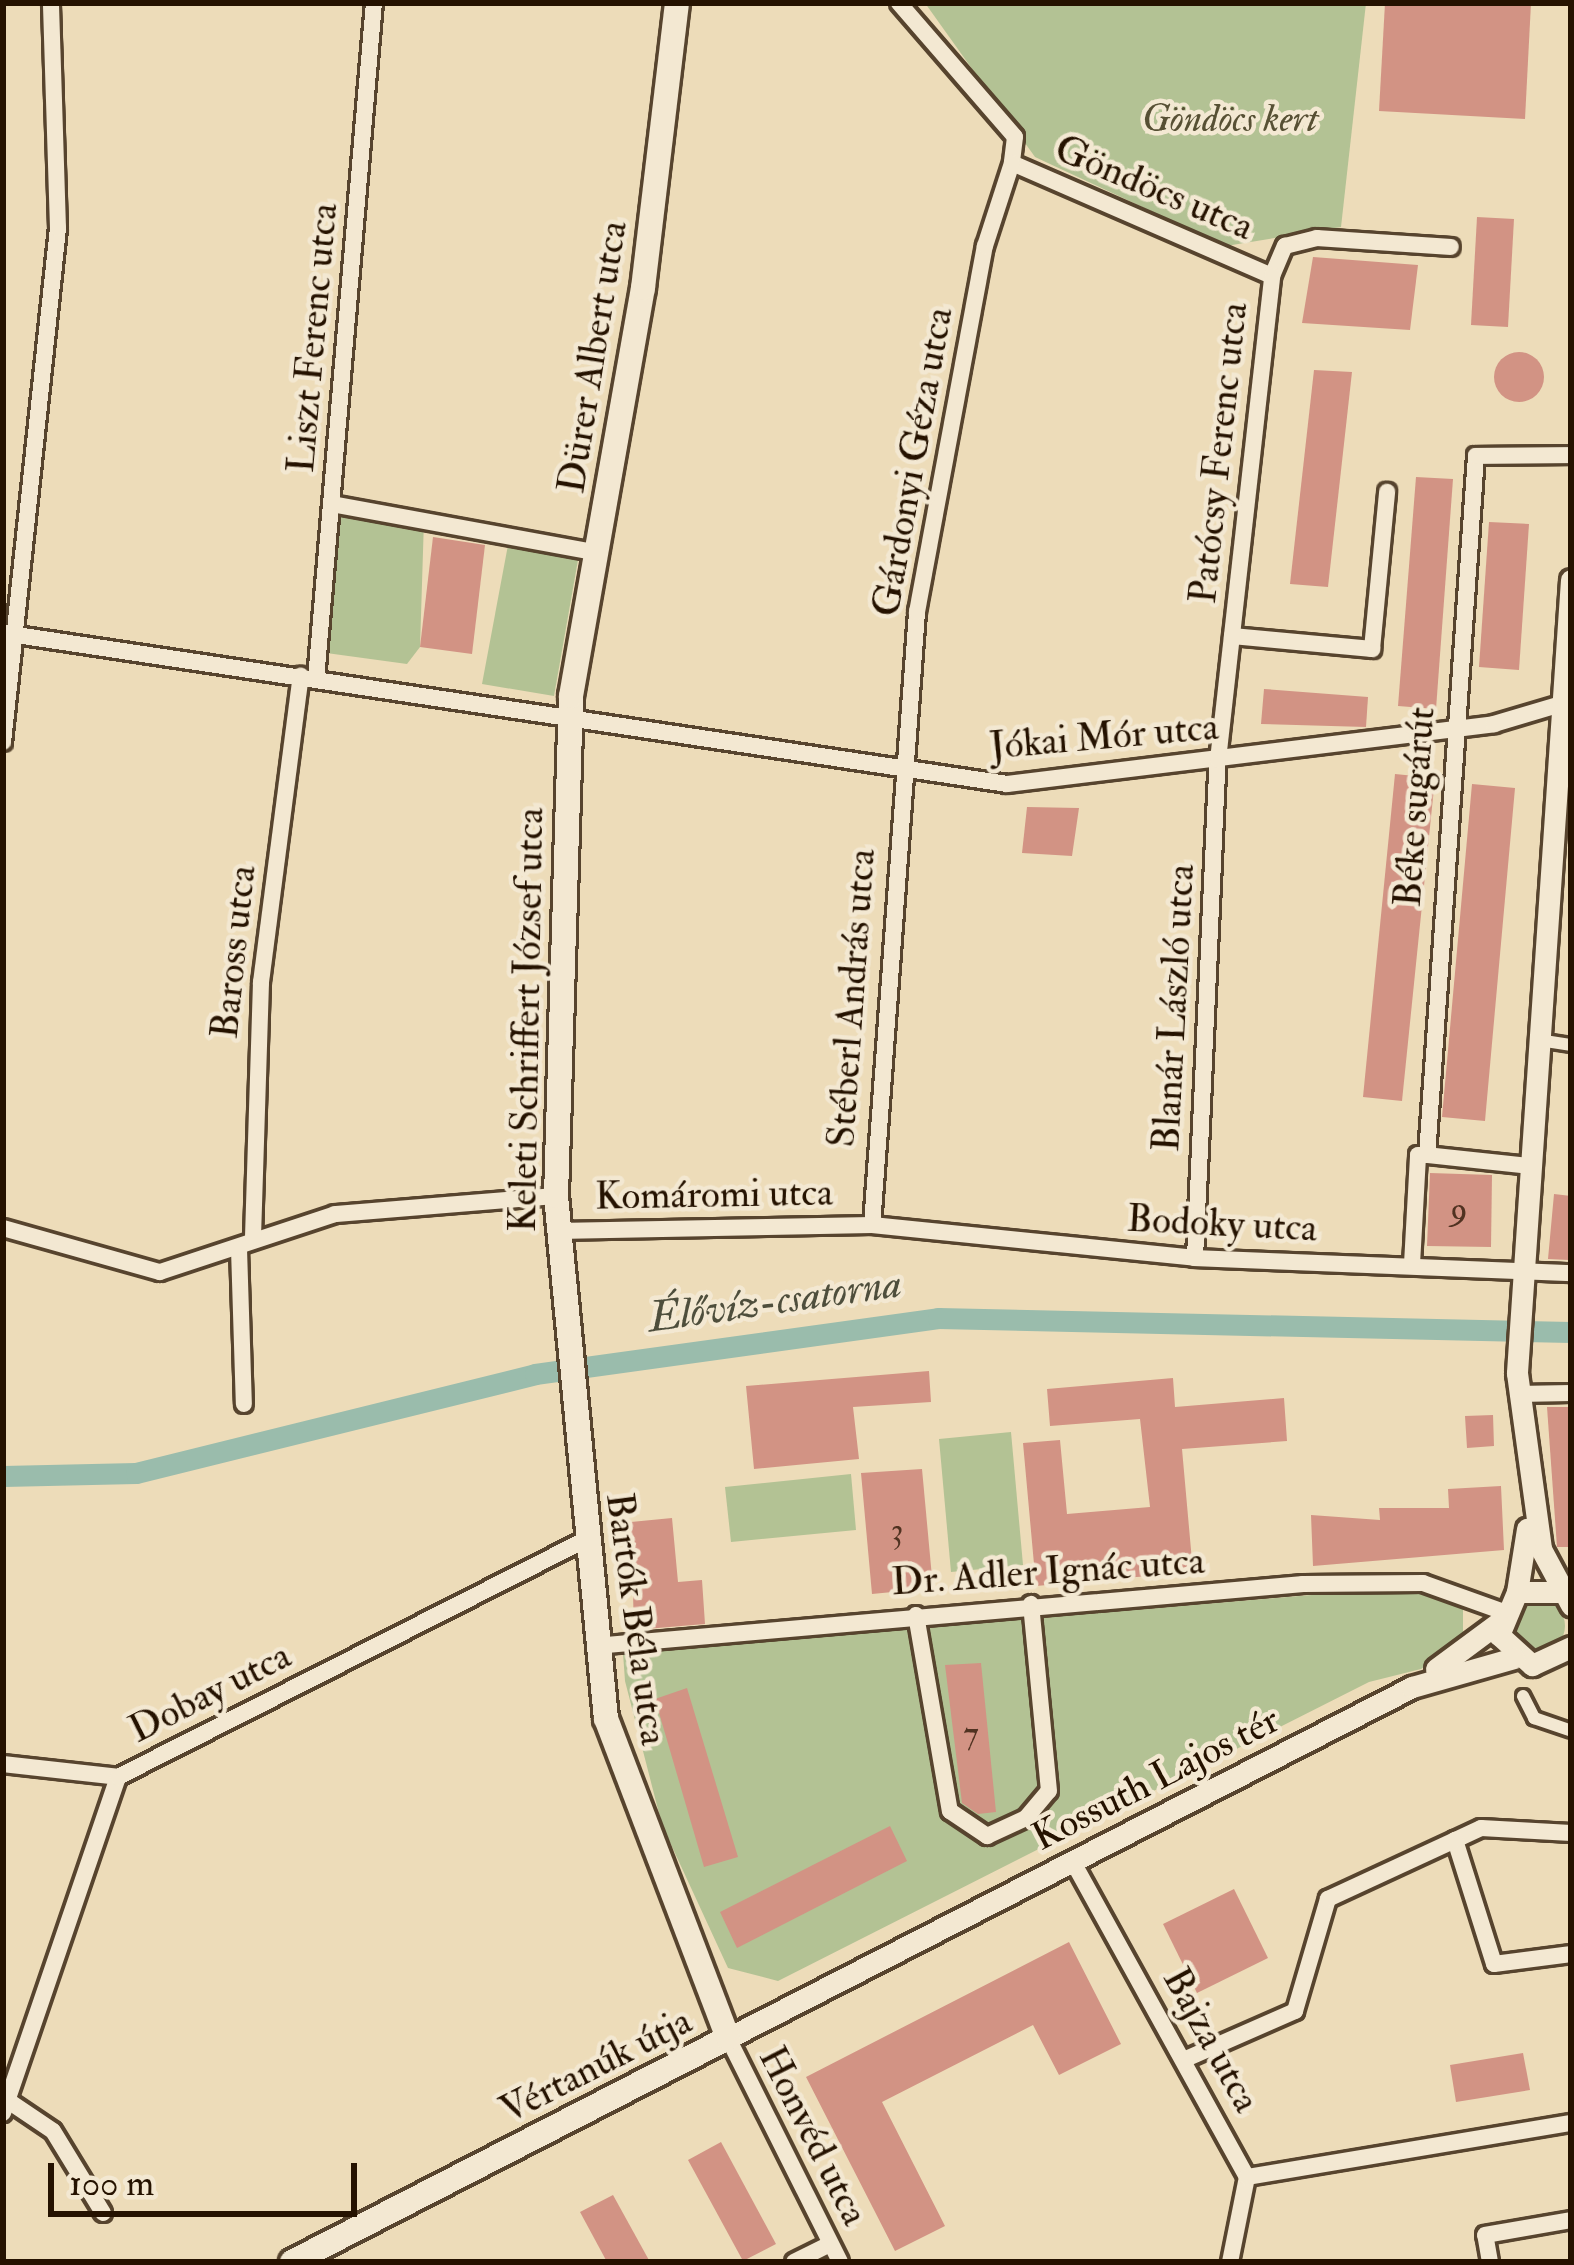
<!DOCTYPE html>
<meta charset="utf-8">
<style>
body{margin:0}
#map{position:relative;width:1574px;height:2265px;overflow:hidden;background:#eddcb9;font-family:"IM FELL Double Pica",serif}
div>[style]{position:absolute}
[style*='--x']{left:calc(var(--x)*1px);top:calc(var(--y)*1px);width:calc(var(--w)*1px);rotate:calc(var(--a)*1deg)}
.green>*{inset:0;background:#b3c294}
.round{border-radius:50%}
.canal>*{height:21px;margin:-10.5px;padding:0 10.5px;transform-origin:10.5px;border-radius:10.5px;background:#9abcac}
.building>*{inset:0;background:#d29384}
.roads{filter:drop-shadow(3px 0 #57442e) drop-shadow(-3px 0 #57442e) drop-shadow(0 3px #57442e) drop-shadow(0 -3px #57442e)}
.pedestrian>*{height:12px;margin:-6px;padding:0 6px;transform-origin:6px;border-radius:6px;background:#f3e8d2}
.minor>*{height:16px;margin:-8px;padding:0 8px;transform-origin:8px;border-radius:8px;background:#f3e8d2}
.tertiary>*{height:21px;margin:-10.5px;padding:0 10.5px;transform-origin:10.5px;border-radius:10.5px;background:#f3e8d2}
.secondary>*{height:24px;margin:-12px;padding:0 12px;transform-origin:12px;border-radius:12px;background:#f3e8d2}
span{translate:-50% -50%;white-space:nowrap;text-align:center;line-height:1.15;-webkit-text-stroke:9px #f3e8d2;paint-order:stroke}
.number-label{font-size:33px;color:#503221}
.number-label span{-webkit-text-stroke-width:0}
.park-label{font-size:39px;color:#575034;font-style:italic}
.street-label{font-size:39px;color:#251200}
.water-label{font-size:42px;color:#4e4e3c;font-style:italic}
.frame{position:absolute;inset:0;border:6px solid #251200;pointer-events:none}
.scale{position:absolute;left:48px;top:2163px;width:309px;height:54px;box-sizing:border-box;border:6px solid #251200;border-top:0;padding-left:15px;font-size:36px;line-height:42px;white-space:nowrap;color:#251200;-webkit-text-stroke:9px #f3e8d2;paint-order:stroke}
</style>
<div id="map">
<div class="green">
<div style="clip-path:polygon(925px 3px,1366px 3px,1341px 227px,1226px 246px,1035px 157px)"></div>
<div style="clip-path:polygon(332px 514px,424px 520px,420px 647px,407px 664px,319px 652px)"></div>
<div style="clip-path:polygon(508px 545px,578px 560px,554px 696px,482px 684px)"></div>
<div style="clip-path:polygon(1011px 1432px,1023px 1565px,951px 1572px,939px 1439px)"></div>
<div style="clip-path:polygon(851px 1474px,856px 1530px,731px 1542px,725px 1487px)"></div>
<div style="clip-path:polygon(1418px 1586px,1463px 1606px,1463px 1640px,1421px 1669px,1369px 1682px,778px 1981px,728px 1968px,662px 1825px,625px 1681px,623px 1653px)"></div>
<div class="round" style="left:1511px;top:1599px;width:54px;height:54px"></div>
</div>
<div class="canal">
<div style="--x:3;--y:1476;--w:133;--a:-1.3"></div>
<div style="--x:136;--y:1473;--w:411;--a:-13.9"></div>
<div style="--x:535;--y:1374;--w:407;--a:-7.9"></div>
<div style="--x:938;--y:1318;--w:633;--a:1.27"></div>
</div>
<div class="building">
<div style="clip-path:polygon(1385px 3px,1531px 3px,1525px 119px,1379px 111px)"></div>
<div style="clip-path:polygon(1477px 217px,1514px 219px,1508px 327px,1471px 325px)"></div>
<div style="clip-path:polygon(1313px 257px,1418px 265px,1410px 330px,1302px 323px)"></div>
<div class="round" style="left:1494px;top:352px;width:50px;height:50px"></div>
<div style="clip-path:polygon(1314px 370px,1352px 372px,1328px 587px,1290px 584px)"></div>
<div style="clip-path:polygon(1416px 477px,1453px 479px,1436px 709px,1398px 706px)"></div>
<div style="clip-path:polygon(1489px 522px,1529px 524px,1519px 670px,1479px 667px)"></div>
<div style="clip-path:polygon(433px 537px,485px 545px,472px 654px,420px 647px)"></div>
<div style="clip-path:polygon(1264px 689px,1368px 697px,1366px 727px,1261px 724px)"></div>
<div style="clip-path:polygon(1395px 774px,1435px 778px,1402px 1101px,1363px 1097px)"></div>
<div style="clip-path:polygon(1472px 784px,1515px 788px,1485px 1121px,1442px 1117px)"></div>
<div style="clip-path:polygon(1027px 807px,1079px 808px,1072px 856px,1022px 853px)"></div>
<div style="clip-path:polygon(1430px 1173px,1492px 1175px,1491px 1247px,1427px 1246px)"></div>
<div style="clip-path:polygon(1554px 1194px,1571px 1196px,1569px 1260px,1548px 1259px)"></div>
<div style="clip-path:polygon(929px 1371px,931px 1402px,853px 1407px,859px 1459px,754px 1469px,746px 1386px)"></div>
<div style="clip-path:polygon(1173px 1378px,1175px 1407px,1284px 1398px,1287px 1441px,1182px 1449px,1193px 1572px,1036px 1586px,1023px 1443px,1060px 1440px,1067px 1514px,1150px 1507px,1140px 1419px,1050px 1426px,1047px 1389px)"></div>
<div style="clip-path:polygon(1547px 1407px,1571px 1407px,1571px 1547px,1557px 1547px)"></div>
<div style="clip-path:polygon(1493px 1415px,1494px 1446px,1467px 1448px,1465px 1416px)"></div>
<div style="clip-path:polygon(922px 1469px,933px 1588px,872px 1594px,861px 1473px)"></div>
<div style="clip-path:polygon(1501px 1486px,1504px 1550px,1313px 1566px,1311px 1515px,1380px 1520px,1379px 1508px,1449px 1508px,1448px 1489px)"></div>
<div style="clip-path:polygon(672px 1518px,678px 1582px,702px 1580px,705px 1624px,634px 1630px,631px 1522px)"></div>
<div style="clip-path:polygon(981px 1663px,996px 1812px,978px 1814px,962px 1803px,945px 1665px)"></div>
<div style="clip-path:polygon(687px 1688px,738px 1857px,704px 1867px,655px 1699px)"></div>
<div style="clip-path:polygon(890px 1826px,907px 1861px,737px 1948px,720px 1912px)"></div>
<div style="clip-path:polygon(1234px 1889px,1268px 1958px,1197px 1993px,1163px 1924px)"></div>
<div style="clip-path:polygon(1069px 1942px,1121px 2044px,1059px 2075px,1033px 2025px,882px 2102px,945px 2226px,895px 2251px,806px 2077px)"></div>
<div style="clip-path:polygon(1523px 2053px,1530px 2090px,1456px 2102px,1450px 2065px)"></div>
<div style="clip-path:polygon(721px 2142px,776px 2244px,743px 2261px,688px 2160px)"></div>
<div style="clip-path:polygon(613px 2195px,650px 2262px,607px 2262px,580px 2212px)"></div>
</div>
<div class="roads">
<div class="pedestrian">
<div style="--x:1539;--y:1040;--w:32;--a:9"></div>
<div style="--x:1523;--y:1696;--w:25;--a:63"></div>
<div style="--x:1534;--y:1718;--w:39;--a:19"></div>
</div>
<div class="minor">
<div style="--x:899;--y:3;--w:177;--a:49.1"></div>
<div style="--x:1015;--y:137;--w:26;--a:97"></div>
<div style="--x:1012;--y:163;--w:283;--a:23.5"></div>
<div style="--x:1272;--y:276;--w:33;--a:-67"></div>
<div style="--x:1285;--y:246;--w:33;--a:-14"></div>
<div style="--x:1317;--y:238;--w:134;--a:3.8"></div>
<div style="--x:332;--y:504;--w:271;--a:10.4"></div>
<div style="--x:3;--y:633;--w:1015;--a:8.55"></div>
<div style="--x:1007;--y:784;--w:491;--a:-7"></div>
<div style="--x:1494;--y:724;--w:80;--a:-16.6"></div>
<div style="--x:1232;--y:636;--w:141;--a:5.3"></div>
<div style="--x:1372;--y:649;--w:158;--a:-84.5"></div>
<div style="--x:316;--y:679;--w:678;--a:-85.1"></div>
<div style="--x:3;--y:742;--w:517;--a:-83.89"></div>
<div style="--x:58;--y:228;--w:225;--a:-91.8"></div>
<div style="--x:1530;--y:1166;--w:104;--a:-173.9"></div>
<div style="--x:1427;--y:1155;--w:701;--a:-85.99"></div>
<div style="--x:1476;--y:456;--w:95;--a:-0.6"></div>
<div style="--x:872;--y:1225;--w:615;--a:-85.8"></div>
<div style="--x:917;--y:612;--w:372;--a:-79.5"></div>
<div style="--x:985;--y:246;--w:87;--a:-72"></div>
<div style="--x:3;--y:1228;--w:163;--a:15.7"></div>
<div style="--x:160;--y:1272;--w:184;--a:-18.3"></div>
<div style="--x:335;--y:1214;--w:222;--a:-4.7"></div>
<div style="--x:557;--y:1231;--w:315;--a:-1.1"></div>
<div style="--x:872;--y:1225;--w:325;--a:5.8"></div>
<div style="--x:1195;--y:1258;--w:376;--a:2.3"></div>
<div style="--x:253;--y:1237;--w:255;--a:-88.2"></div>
<div style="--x:261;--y:982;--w:309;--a:-82.6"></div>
<div style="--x:239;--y:1249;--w:155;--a:88.2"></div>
<div style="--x:1195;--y:1258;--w:499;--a:-87.4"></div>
<div style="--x:1218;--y:760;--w:487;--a:-83.6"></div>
<div style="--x:1412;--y:1264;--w:109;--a:-86.8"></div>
<div style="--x:1418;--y:1155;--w:9;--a:0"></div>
<div style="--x:1518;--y:1394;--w:53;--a:-1.1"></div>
<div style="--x:916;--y:1615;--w:199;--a:80.2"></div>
<div style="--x:950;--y:1811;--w:45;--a:34"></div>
<div style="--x:987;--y:1836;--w:43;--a:-24.8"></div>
<div style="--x:1026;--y:1818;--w:35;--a:-50"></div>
<div style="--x:1049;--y:1791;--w:188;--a:-95.5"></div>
<div style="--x:595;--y:1646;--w:711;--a:-5"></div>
<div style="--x:1303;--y:1584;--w:120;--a:-0.5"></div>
<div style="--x:1423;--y:1583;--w:83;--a:19.7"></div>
<div style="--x:3;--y:1764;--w:116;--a:6.4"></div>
<div style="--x:1571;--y:1833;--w:90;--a:-176.8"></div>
<div style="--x:1481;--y:1828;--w:29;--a:155"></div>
<div style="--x:1455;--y:1840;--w:130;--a:72.5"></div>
<div style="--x:1494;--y:1964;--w:78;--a:-7.4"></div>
<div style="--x:1073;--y:1862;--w:360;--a:61.1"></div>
<div style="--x:1247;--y:2177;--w:87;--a:101.3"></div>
<div style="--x:728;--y:2038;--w:250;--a:63.4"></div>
<div style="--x:1188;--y:2058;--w:117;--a:-23.7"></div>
<div style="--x:1295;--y:2011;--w:117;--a:-73.6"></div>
<div style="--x:1328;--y:1899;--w:140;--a:-24.9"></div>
<div style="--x:7;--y:2100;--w:55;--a:34"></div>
<div style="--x:53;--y:2131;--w:96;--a:58.6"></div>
<div style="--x:3;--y:2113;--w:355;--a:-71.1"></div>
<div style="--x:118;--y:1777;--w:524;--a:-26.91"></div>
<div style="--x:1247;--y:2177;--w:328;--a:-9.5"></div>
<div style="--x:794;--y:2262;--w:40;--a:-26.6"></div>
<div style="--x:1490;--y:2262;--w:27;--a:-100"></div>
<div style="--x:1485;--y:2235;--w:87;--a:-9.9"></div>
</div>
<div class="tertiary">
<div style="--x:1571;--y:580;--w:795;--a:93.9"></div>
<div style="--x:1517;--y:1373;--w:178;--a:82.2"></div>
<div style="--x:1541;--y:1549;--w:64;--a:61.8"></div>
<div style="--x:1517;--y:1592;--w:64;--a:-81"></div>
<div style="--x:1558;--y:1592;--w:41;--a:180"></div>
<div style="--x:1517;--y:1592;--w:47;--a:112.7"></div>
<div style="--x:1499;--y:1635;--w:45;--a:42.3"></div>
<div style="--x:1532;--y:1665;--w:43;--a:-24.8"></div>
<div style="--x:1436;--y:1669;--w:77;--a:-36.6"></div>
<div style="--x:728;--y:2038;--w:769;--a:-27.16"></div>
<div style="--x:1412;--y:1687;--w:106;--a:-15.9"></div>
</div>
<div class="secondary">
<div style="--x:292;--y:2262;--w:490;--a:-27.2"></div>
<div style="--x:728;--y:2038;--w:342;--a:-110.9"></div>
<div style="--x:606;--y:1719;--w:525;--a:-95.46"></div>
<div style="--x:556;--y:1196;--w:500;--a:-88.28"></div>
<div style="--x:571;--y:696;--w:414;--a:-80"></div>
<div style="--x:643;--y:288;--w:287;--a:-83.2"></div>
</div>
</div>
<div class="number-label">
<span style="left:1459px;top:1210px">9</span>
<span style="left:897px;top:1531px">3</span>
<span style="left:971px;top:1734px">7</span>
</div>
<div class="park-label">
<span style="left:1230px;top:119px">Göndöcs kert</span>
</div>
<div class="street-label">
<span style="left:1154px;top:188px;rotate:23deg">Göndöcs utca</span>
<span style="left:313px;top:338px;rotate:-85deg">Liszt Ferenc utca</span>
<span style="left:593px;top:357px;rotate:-81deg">Dürer Albert utca</span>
<span style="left:1219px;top:453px;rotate:-84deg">Patócsy Ferenc utca</span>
<span style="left:913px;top:462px;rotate:-80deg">Gárdonyi Géza utca</span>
<span style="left:1104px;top:737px;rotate:-5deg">Jókai Mór utca</span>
<span style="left:1415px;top:807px;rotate:-86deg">Béke sugárút</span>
<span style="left:234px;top:952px;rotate:-84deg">Baross utca</span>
<span style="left:852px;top:998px;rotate:-86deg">Stéberl András utca</span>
<span style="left:1174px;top:1008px;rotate:-87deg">Blanár László utca</span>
<span style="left:527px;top:1020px;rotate:-89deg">Keleti Schriffert József utca</span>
<span style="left:714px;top:1195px;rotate:-1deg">Komáromi utca</span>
<span style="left:1222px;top:1224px;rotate:3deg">Bodoky utca</span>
<span style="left:1048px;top:1572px;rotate:-4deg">Dr. Adler Ignác utca</span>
<span style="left:636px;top:1619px;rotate:82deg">Bartók Béla utca</span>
<span style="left:210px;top:1693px;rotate:-27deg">Dobay utca</span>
<span style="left:1156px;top:1779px;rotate:-27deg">Kossuth Lajos tér</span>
<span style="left:1211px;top:2040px;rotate:61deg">Bajza utca</span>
<span style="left:596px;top:2066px;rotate:-27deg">Vértanúk útja</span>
<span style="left:813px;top:2136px;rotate:63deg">Honvéd utca</span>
</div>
<div class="water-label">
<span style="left:775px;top:1301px;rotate:-8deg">Élővíz-csatorna</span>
</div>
<div class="frame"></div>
<div class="scale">100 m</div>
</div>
